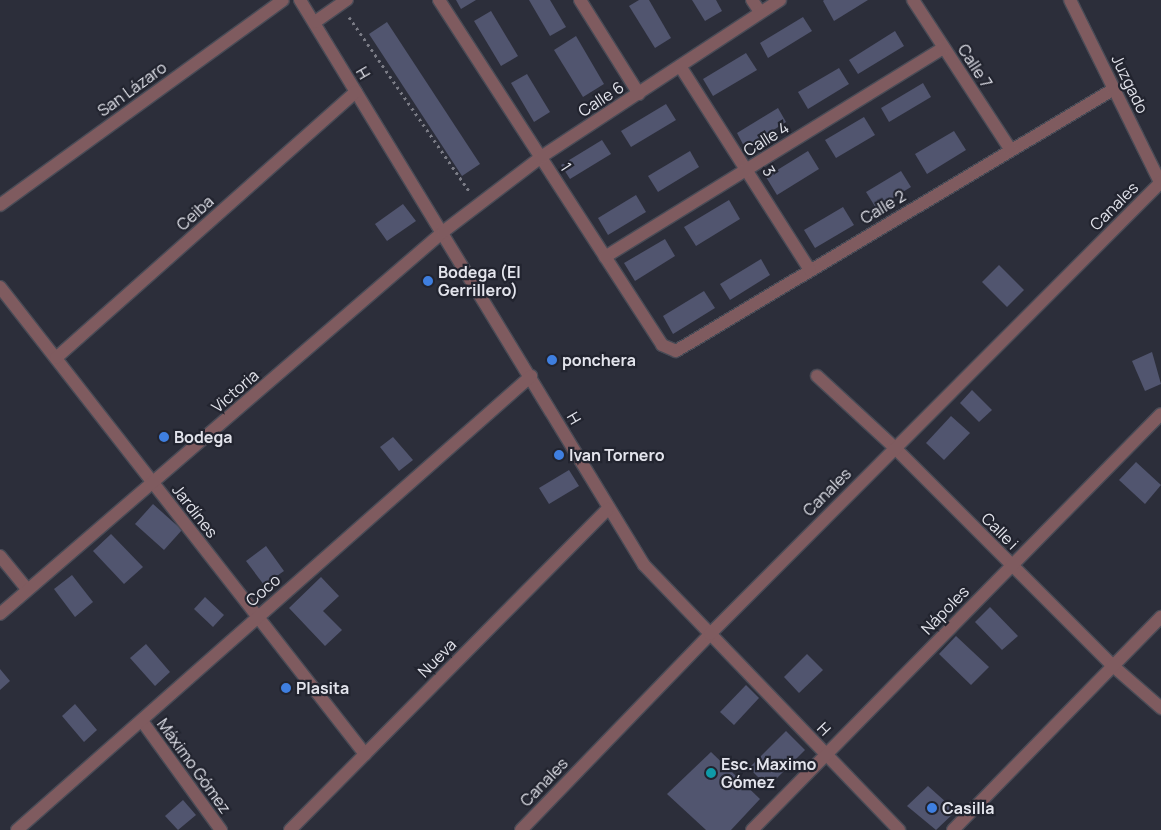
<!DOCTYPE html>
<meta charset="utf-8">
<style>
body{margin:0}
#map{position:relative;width:1161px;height:830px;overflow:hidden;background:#2c2e3a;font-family:Manrope,sans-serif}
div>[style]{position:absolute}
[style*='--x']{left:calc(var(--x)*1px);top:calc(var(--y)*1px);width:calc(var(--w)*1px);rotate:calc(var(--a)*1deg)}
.building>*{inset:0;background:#51556f}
.path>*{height:3px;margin-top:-1.5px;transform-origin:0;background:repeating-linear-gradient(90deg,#7b7c86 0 2.5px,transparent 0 6.5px)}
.roads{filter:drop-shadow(1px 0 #494b56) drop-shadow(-1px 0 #494b56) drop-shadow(0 1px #494b56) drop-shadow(0 -1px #494b56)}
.minor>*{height:12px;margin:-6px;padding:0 6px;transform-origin:6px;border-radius:6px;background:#7f5b5f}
.dots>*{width:14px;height:14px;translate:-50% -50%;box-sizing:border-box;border:2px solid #22242f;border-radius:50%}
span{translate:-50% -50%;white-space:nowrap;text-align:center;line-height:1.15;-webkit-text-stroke:4.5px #22242f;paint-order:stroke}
.street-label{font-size:16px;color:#e3e4ec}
.poi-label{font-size:16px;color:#e3e4ec;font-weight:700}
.left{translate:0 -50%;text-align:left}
</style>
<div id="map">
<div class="building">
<div style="clip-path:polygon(456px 0,476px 0,461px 9px)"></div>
<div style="clip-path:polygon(529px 0,550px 0,566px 27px,550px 36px)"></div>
<div style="clip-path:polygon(639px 0,649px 0,671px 38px,655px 48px,629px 6px)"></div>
<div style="clip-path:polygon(692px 0,716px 0,722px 11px,705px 21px)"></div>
<div style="clip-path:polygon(868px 0,834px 21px,823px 1px,824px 0)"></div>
<div style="clip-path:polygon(491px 11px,518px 56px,501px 66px,474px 21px)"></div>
<div style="clip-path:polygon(803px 17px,812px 31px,768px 58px,760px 43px)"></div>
<div style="clip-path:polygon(387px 22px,480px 164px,462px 176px,369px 34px)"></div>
<div style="clip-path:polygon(895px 31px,904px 46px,858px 74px,849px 60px)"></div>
<div style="clip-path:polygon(576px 36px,604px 84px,583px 97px,554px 50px)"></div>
<div style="clip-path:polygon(746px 53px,757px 70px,713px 96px,703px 79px)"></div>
<div style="clip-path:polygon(839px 68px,849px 84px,808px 109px,798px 92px)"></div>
<div style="clip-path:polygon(527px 74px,550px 112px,534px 122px,511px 83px)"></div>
<div style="clip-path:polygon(923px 83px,931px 97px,889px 122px,881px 108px)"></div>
<div style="clip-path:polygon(666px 104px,676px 120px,631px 147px,621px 131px)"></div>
<div style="clip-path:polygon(778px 108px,786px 122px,745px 148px,737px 133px)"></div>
<div style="clip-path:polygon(864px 117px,875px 135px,836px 158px,825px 140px)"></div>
<div style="clip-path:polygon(954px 131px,966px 150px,927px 174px,915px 154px)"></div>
<div style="clip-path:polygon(602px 140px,611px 154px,570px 179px,561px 165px)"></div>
<div style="clip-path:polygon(690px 151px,699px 167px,658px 192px,648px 176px)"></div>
<div style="clip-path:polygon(808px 151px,819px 169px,777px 195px,766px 177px)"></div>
<div style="clip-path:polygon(901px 171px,911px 187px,876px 208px,866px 192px)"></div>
<div style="clip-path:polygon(636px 195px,646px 212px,608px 235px,598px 218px)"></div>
<div style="clip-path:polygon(729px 200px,740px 219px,696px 246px,684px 227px)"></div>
<div style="clip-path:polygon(403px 204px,416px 221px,387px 241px,375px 224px)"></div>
<div style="clip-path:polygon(843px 207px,854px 225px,815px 248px,804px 230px)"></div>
<div style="clip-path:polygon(665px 239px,675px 256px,635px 281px,624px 263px)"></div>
<div style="clip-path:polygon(761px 259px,770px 275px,730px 300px,720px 284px)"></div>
<div style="clip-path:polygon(999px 265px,1024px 290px,1007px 307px,982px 282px)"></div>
<div style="clip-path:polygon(704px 291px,715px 308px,673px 334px,663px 316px)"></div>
<div style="clip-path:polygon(1152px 352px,1161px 384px,1145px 391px,1132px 361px)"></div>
<div style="clip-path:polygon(972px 390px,992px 410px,979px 422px,960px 403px)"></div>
<div style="clip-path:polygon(951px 416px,970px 433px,944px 460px,926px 443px)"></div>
<div style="clip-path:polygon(393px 437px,413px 460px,399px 471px,380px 447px)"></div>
<div style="clip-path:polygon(1136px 462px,1161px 485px,1145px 504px,1119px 480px)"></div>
<div style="clip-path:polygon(569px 470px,579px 486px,549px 504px,539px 488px)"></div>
<div style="clip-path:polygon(153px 504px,182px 530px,164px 550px,135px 524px)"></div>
<div style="clip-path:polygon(111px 534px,143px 567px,124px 584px,93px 551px)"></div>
<div style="clip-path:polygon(266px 546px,284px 571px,264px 585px,246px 561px)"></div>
<div style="clip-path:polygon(72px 575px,93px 602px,75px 617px,54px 589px)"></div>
<div style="clip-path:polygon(321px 577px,339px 596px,323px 611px,342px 630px,325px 646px,289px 608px)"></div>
<div style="clip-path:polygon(205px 597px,224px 615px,213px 627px,194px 609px)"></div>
<div style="clip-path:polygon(990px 607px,1018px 636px,1002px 650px,975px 622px)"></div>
<div style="clip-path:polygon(956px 636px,989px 667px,971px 685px,939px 654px)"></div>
<div style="clip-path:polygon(146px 644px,170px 672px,155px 686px,130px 658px)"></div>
<div style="clip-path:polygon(807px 654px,823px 670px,799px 693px,784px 677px)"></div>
<div style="clip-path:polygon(0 669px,10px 681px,0 690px)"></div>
<div style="clip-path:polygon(746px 685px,759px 698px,734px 725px,720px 712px)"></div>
<div style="clip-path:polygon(75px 704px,97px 730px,84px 742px,62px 716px)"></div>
<div style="clip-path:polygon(786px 731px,805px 750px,768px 787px,749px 768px)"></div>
<div style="clip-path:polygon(711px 752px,760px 799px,731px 830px,706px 830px,667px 794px)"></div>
<div style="clip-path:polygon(928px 786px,956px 811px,936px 830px,907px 806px)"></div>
<div style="clip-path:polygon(183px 800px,196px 815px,178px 830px,165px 816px)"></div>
</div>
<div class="path">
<div style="--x:349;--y:17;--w:211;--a:55.4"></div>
</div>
<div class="roads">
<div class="minor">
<div style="--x:300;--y:0;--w:661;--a:58.66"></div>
<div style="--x:644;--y:565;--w:368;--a:46.1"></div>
<div style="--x:439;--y:0;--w:411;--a:57.1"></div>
<div style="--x:662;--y:345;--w:15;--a:23"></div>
<div style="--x:676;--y:351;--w:510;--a:-30.89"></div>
<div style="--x:580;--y:0;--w:111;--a:57.9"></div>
<div style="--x:752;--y:0;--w:14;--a:56"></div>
<div style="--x:913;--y:0;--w:178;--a:56.9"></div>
<div style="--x:1070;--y:0;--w:205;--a:63.7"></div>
<div style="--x:315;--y:22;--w:39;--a:-35"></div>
<div style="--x:680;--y:66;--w:242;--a:57.5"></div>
<div style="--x:0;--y:205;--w:349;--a:-35.9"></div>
<div style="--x:605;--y:257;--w:398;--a:-31.7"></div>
<div style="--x:0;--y:287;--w:593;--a:51.99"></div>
<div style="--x:56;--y:358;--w:401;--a:-41.6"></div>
<div style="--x:817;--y:376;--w:106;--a:42.7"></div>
<div style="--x:895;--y:448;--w:308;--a:45"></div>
<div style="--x:1113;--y:666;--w:64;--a:41.2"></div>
<div style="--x:0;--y:556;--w:43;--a:50.7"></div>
<div style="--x:0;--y:614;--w:586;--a:-40.78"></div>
<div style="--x:444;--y:231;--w:122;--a:-37.3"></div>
<div style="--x:541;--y:157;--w:286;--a:-33.3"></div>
<div style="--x:142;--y:721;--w:135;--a:54.1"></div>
<div style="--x:17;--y:830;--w:686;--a:-41.45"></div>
<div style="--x:290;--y:830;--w:452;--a:-45.3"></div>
<div style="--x:521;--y:830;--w:272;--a:-46"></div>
<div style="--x:710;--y:634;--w:639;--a:-45.06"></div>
<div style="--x:752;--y:830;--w:583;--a:-45.49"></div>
<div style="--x:953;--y:830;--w:298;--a:-45.7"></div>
</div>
</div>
<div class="dots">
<div style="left:428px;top:281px;background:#3f7fe0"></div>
<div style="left:552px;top:360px;background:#3f7fe0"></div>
<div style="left:164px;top:437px;background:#3f7fe0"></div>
<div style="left:559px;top:455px;background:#3f7fe0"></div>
<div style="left:286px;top:688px;background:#3f7fe0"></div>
<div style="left:711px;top:773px;background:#0f9aa8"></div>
<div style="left:932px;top:808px;background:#3f7fe0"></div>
</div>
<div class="street-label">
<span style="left:975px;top:66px;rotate:57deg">Calle 7</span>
<span style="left:363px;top:73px;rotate:60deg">H</span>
<span style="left:1130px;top:84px;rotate:64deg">Juzgado</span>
<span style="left:132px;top:89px;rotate:-36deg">San Lázaro</span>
<span style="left:601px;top:99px;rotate:-33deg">Calle 6</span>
<span style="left:766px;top:139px;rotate:-32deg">Calle 4</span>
<span style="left:566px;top:167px;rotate:57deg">1</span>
<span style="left:769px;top:171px;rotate:59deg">3</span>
<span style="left:1114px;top:206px;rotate:-45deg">Canales</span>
<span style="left:883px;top:207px;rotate:-31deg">Calle 2</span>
<span style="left:195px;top:213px;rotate:-42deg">Ceiba</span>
<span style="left:235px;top:391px;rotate:-41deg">Victoria</span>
<span style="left:574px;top:418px;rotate:60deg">H</span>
<span style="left:827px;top:492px;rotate:-45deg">Canales</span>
<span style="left:195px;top:511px;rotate:52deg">Jardínes</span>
<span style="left:1000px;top:531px;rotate:45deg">Calle i</span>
<span style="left:263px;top:590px;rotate:-41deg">Coco</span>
<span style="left:945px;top:610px;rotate:-46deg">Nápoles</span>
<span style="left:437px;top:658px;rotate:-45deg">Nueva</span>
<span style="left:824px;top:729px;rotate:46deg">H</span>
<span style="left:194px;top:766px;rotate:54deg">Máximo Gómez</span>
<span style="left:544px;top:782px;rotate:-46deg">Canales</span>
</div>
<div class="poi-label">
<span class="left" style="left:438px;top:281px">Bodega (El<br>Gerrillero)</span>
<span class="left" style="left:562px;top:360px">ponchera</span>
<span class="left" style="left:174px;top:437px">Bodega</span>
<span class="left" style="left:569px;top:455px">Ivan Tornero</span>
<span class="left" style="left:296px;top:688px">Plasita</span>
<span class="left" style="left:721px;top:773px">Esc. Maximo<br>Gómez</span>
<span class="left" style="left:942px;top:808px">Casilla</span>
</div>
</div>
